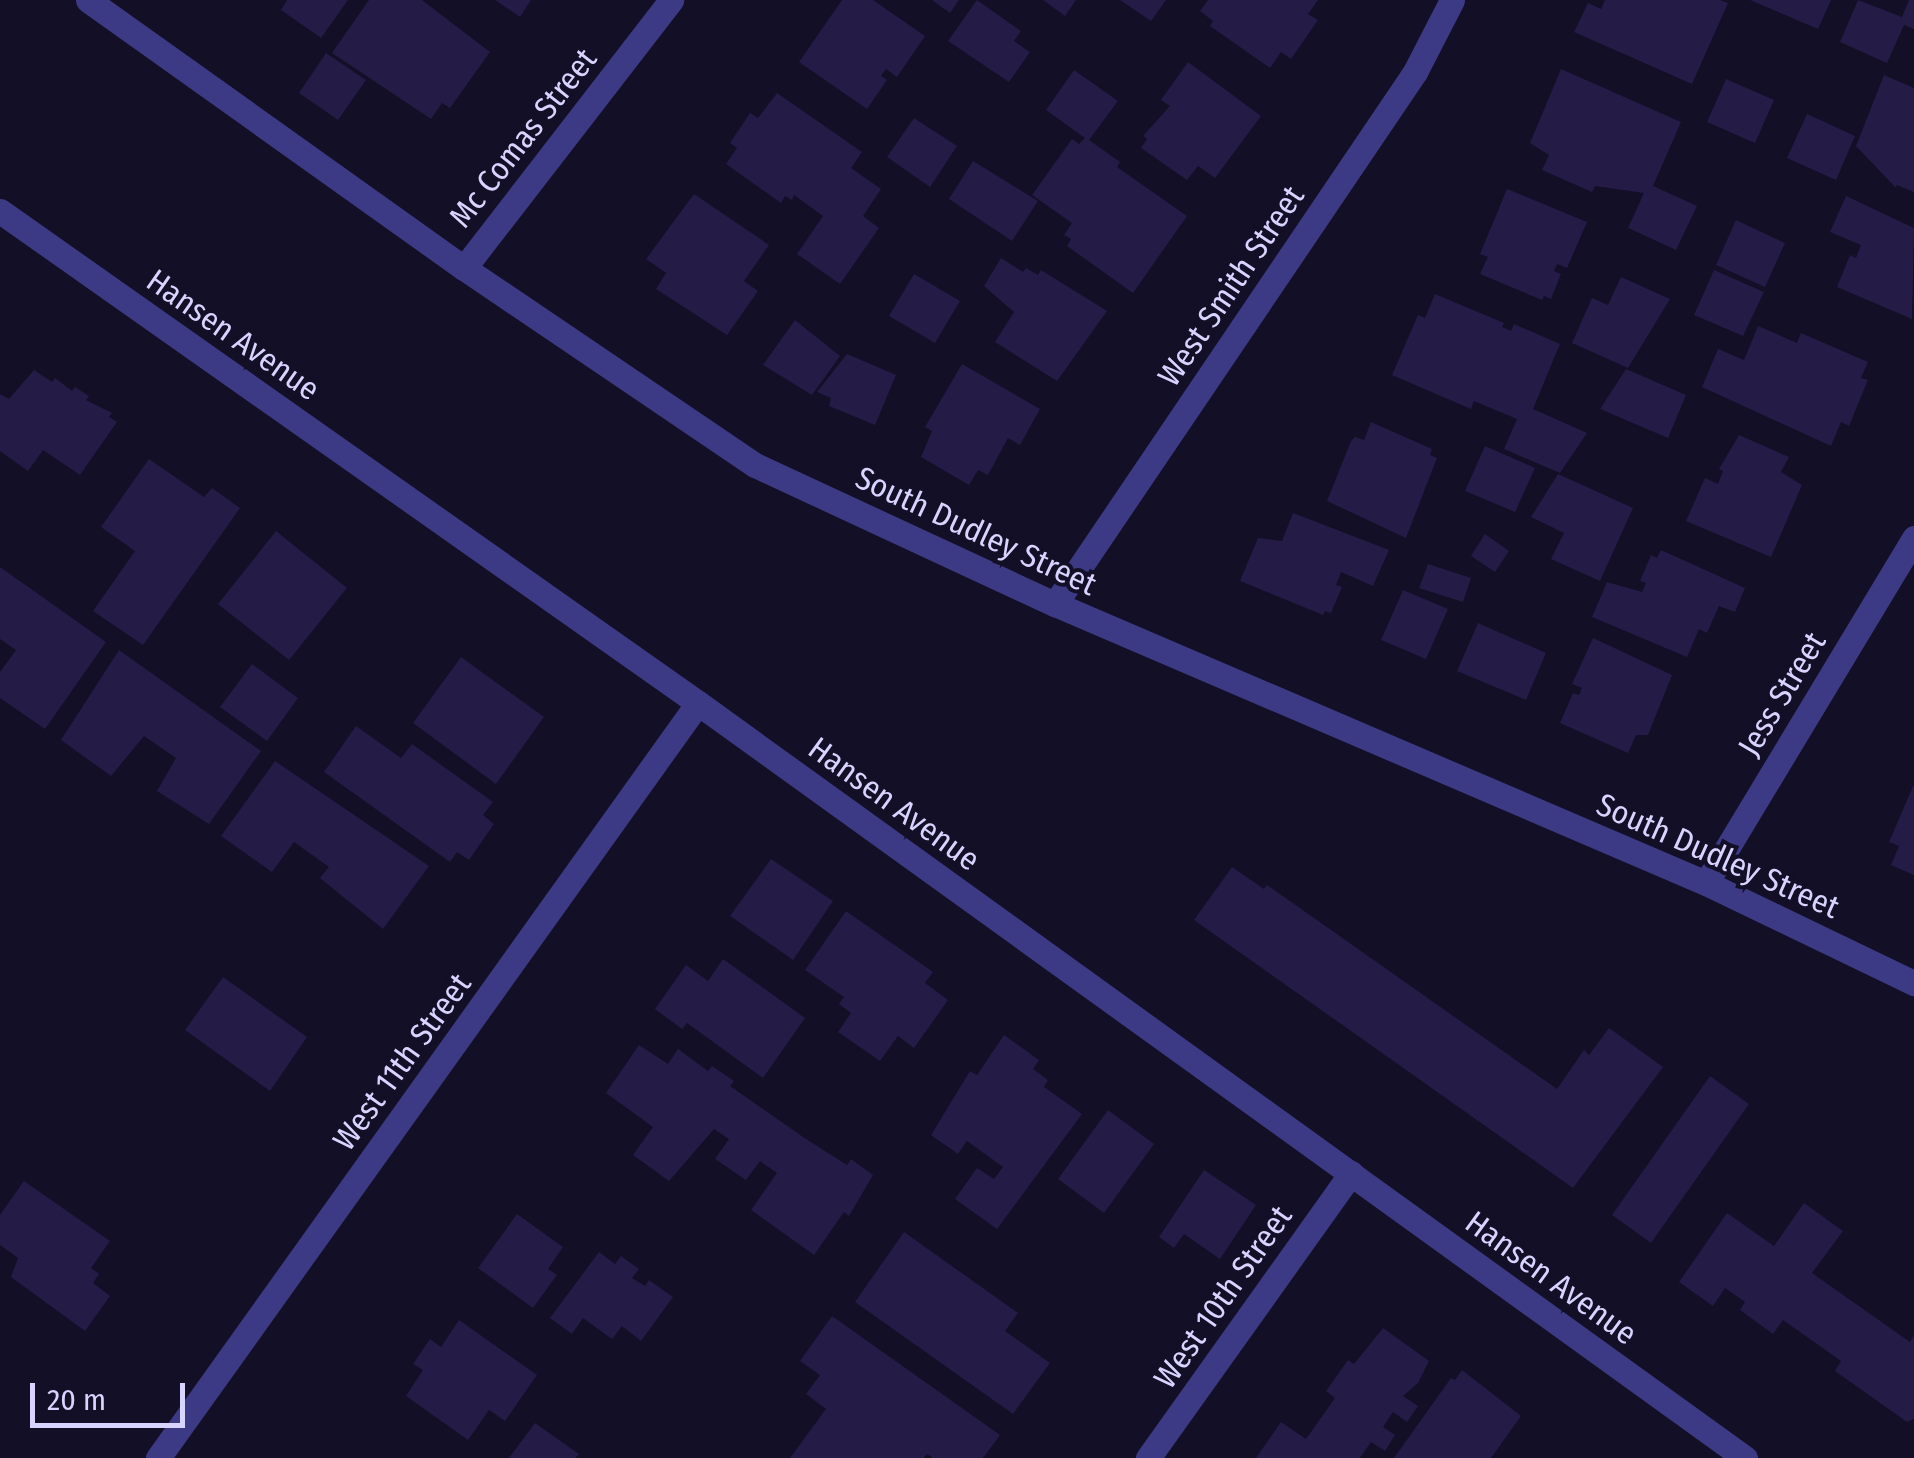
<!DOCTYPE html>
<style>
body{margin:0}
#map{position:relative;width:1914px;height:1458px;overflow:hidden;background:#130f26;font-family:"Fira Sans Condensed",sans-serif}
div>[style]{position:absolute}
[style*='--x']{left:calc(var(--x)*1px);top:calc(var(--y)*1px);width:calc(var(--w)*1px);rotate:calc(var(--a)*1deg)}
.building>*{inset:0;background:#241b47}
.minor>*{height:25px;margin:-12.5px;padding:0 12.5px;transform-origin:12.5px;border-radius:12.5px;background:#3d3a85}
span{translate:-50% -50%;white-space:nowrap;text-align:center;line-height:1.15;-webkit-text-stroke:8px #130f26;paint-order:stroke}
.street-label{font-size:32px;color:#d9d4ff}
.scale{position:absolute;left:30px;top:1383px;width:155px;height:45px;box-sizing:border-box;border:5px solid #d9d4ff;border-top:0;padding-left:12px;font-size:30px;line-height:35px;white-space:nowrap;color:#d9d4ff;-webkit-text-stroke:8px #130f26;paint-order:stroke}
</style>
<div id="map">
<div class="building">
<div style="clip-path:polygon(287px 0,348px 0,321px 38px,281px 10px)"></div>
<div style="clip-path:polygon(369px 0,422px 0,490px 52px,450px 108px,442px 103px,431px 119px,332px 53px)"></div>
<div style="clip-path:polygon(495px 0,531px 0,520px 17px)"></div>
<div style="clip-path:polygon(842px 0,873px 0,925px 36px,897px 77px,886px 69px,881px 76px,887px 80px,867px 109px,799px 62px)"></div>
<div style="clip-path:polygon(932px 0,959px 0,950px 13px)"></div>
<div style="clip-path:polygon(977px 0,1021px 31px,1014px 41px,1030px 52px,1009px 82px,948px 41px)"></div>
<div style="clip-path:polygon(1043px 0,1076px 0,1065px 16px)"></div>
<div style="clip-path:polygon(1120px 0,1166px 0,1151px 21px)"></div>
<div style="clip-path:polygon(1208px 0,1318px 0,1308px 14px,1318px 20px,1291px 59px,1281px 52px,1270px 68px,1210px 26px,1213px 21px,1200px 11px)"></div>
<div style="clip-path:polygon(1605px 0,1720px 0,1728px 3px,1692px 84px,1574px 32px,1588px 3px,1601px 9px)"></div>
<div style="clip-path:polygon(1750px 0,1831px 0,1818px 29px)"></div>
<div style="clip-path:polygon(1858px 0,1902px 17px,1909px 0,1914px 0,1914px 29px,1904px 25px,1887px 63px,1840px 42px)"></div>
<div style="clip-path:polygon(326px 53px,366px 80px,338px 120px,299px 93px)"></div>
<div style="clip-path:polygon(1188px 62px,1261px 116px,1215px 178px,1198px 166px,1187px 180px,1141px 148px,1147px 139px,1143px 136px,1170px 106px,1161px 100px)"></div>
<div style="clip-path:polygon(1561px 69px,1681px 122px,1653px 186px,1697px 206px,1676px 250px,1628px 228px,1644px 193px,1595px 186px,1592px 192px,1542px 170px,1549px 155px,1530px 143px)"></div>
<div style="clip-path:polygon(1074px 70px,1118px 101px,1089px 140px,1120px 162px,1117px 167px,1187px 216px,1133px 293px,1067px 246px,1071px 239px,1064px 235px,1072px 223px,1032px 195px,1072px 139px,1079px 144px,1085px 138px,1046px 110px)"></div>
<div style="clip-path:polygon(1884px 75px,1914px 88px,1914px 192px,1897px 185px,1896px 188px,1856px 146px)"></div>
<div style="clip-path:polygon(1726px 79px,1774px 100px,1755px 143px,1707px 122px)"></div>
<div style="clip-path:polygon(777px 93px,862px 152px,851px 168px,881px 189px,863px 216px,879px 228px,840px 284px,797px 254px,823px 216px,794px 195px,792px 200px,785px 196px,781px 203px,726px 164px,737px 148px,730px 143px,750px 113px,758px 118px)"></div>
<div style="clip-path:polygon(1807px 114px,1855px 136px,1836px 180px,1787px 158px)"></div>
<div style="clip-path:polygon(914px 118px,957px 146px,930px 187px,887px 157px)"></div>
<div style="clip-path:polygon(973px 161px,1038px 201px,1012px 241px,949px 199px)"></div>
<div style="clip-path:polygon(1507px 189px,1587px 222px,1567px 268px,1557px 264px,1554px 271px,1561px 274px,1551px 299px,1544px 296px,1542px 300px,1480px 274px,1488px 257px,1480px 254px)"></div>
<div style="clip-path:polygon(694px 194px,769px 245px,744px 281px,758px 291px,727px 335px,656px 289px,666px 273px,646px 259px)"></div>
<div style="clip-path:polygon(1846px 196px,1914px 228px,1912px 319px,1837px 287px,1850px 255px,1856px 258px,1861px 245px,1830px 232px)"></div>
<div style="clip-path:polygon(1736px 220px,1785px 243px,1765px 287px,1716px 265px)"></div>
<div style="clip-path:polygon(1001px 258px,1023px 272px,1026px 268px,1038px 275px,1041px 270px,1107px 311px,1057px 381px,995px 342px,1014px 312px,984px 286px)"></div>
<div style="clip-path:polygon(1714px 270px,1764px 292px,1743px 336px,1694px 315px)"></div>
<div style="clip-path:polygon(914px 274px,960px 301px,935px 343px,889px 316px)"></div>
<div style="clip-path:polygon(1621px 277px,1670px 299px,1628px 368px,1572px 343px,1592px 298px,1608px 305px)"></div>
<div style="clip-path:polygon(1435px 294px,1504px 323px,1502px 327px,1511px 331px,1514px 324px,1560px 344px,1533px 409px,1587px 433px,1560px 473px,1504px 449px,1517px 419px,1474px 401px,1471px 409px,1392px 375px,1418px 315px,1425px 318px)"></div>
<div style="clip-path:polygon(795px 320px,840px 356px,812px 395px,763px 365px)"></div>
<div style="clip-path:polygon(1758px 326px,1797px 343px,1801px 333px,1868px 362px,1861px 378px,1868px 380px,1849px 426px,1841px 422px,1831px 446px,1702px 387px,1718px 349px,1744px 360px)"></div>
<div style="clip-path:polygon(847px 354px,896px 375px,875px 425px,829px 406px,831px 398px,817px 392px)"></div>
<div style="clip-path:polygon(962px 364px,1040px 409px,1020px 445px,1008px 438px,988px 475px,978px 470px,969px 485px,921px 457px,932px 431px,925px 427px)"></div>
<div style="clip-path:polygon(1626px 369px,1686px 395px,1668px 438px,1600px 409px)"></div>
<div style="clip-path:polygon(34px 370px,52px 382px,55px 378px,72px 391px,75px 387px,89px 396px,86px 400px,112px 413px,109px 417px,117px 422px,80px 475px,43px 450px,28px 471px,0 451px,0 394px,9px 399px)"></div>
<div style="clip-path:polygon(1371px 422px,1432px 449px,1430px 455px,1437px 458px,1406px 538px,1327px 501px,1351px 441px,1355px 437px,1364px 440px)"></div>
<div style="clip-path:polygon(1739px 435px,1789px 457px,1781px 472px,1802px 485px,1771px 557px,1686px 521px,1705px 478px,1718px 484px,1723px 471px,1719px 469px)"></div>
<div style="clip-path:polygon(1485px 446px,1535px 468px,1515px 512px,1465px 491px)"></div>
<div style="clip-path:polygon(149px 459px,204px 497px,212px 488px,240px 508px,143px 645px,93px 611px,135px 551px,101px 527px)"></div>
<div style="clip-path:polygon(1558px 474px,1633px 508px,1600px 581px,1551px 559px,1564px 533px,1531px 517px)"></div>
<div style="clip-path:polygon(1293px 513px,1389px 550px,1373px 586px,1341px 572px,1336px 585px,1342px 587px,1331px 613px,1325px 611px,1323px 615px,1240px 581px,1258px 538px,1282px 541px)"></div>
<div style="clip-path:polygon(276px 531px,347px 588px,289px 660px,218px 604px)"></div>
<div style="clip-path:polygon(1485px 534px,1509px 551px,1495px 572px,1471px 556px)"></div>
<div style="clip-path:polygon(1661px 550px,1745px 588px,1735px 612px,1719px 606px,1707px 633px,1699px 629px,1687px 657px,1592px 617px,1607px 582px,1642px 592px,1646px 583px,1640px 581px,1651px 555px,1657px 558px)"></div>
<div style="clip-path:polygon(1428px 564px,1471px 578px,1463px 602px,1419px 588px)"></div>
<div style="clip-path:polygon(0 567px,106px 642px,45px 729px,0 698px,0 672px,16px 650px,0 639px)"></div>
<div style="clip-path:polygon(1403px 590px,1448px 609px,1426px 659px,1381px 640px)"></div>
<div style="clip-path:polygon(1478px 623px,1546px 653px,1526px 700px,1457px 671px)"></div>
<div style="clip-path:polygon(1593px 638px,1672px 675px,1648px 735px,1636px 735px,1628px 753px,1560px 723px,1573px 693px,1579px 695px,1582px 688px,1572px 684px)"></div>
<div style="clip-path:polygon(119px 650px,261px 751px,209px 824px,157px 791px,176px 758px,144px 736px,111px 776px,61px 740px)"></div>
<div style="clip-path:polygon(461px 657px,544px 717px,496px 784px,413px 723px)"></div>
<div style="clip-path:polygon(252px 664px,298px 698px,267px 741px,220px 707px)"></div>
<div style="clip-path:polygon(356px 726px,401px 758px,412px 744px,493px 802px,483px 815px,494px 824px,469px 860px,457px 852px,450px 862px,324px 772px)"></div>
<div style="clip-path:polygon(275px 761px,429px 866px,383px 929px,320px 878px,329px 867px,294px 842px,272px 872px,221px 836px)"></div>
<div style="clip-path:polygon(1914px 784px,1914px 875px,1891px 865px,1899px 846px,1889px 842px)"></div>
<div style="clip-path:polygon(771px 859px,833px 901px,793px 960px,730px 916px)"></div>
<div style="clip-path:polygon(1232px 867px,1264px 889px,1267px 885px,1557px 1089px,1584px 1050px,1589px 1055px,1609px 1028px,1663px 1067px,1573px 1188px,1194px 920px)"></div>
<div style="clip-path:polygon(846px 911px,933px 972px,925px 983px,948px 1000px,914px 1048px,898px 1036px,880px 1061px,838px 1032px,851px 1013px,839px 1004px,844px 997px,805px 970px)"></div>
<div style="clip-path:polygon(723px 959px,805px 1018px,763px 1078px,687px 1023px,682px 1029px,655px 1009px,686px 965px,708px 981px)"></div>
<div style="clip-path:polygon(223px 977px,307px 1037px,270px 1091px,185px 1030px)"></div>
<div style="clip-path:polygon(1004px 1035px,1039px 1060px,1033px 1069px,1048px 1080px,1044px 1087px,1082px 1114px,997px 1229px,955px 1199px,977px 1168px,994px 1179px,1003px 1167px,967px 1141px,958px 1154px,931px 1135px,970px 1071px,977px 1075px)"></div>
<div style="clip-path:polygon(639px 1045px,668px 1064px,678px 1049px,708px 1071px,712px 1066px,734px 1081px,730px 1086px,803px 1137px,847px 1165px,851px 1159px,873px 1175px,849px 1216px,844px 1212px,814px 1255px,751px 1210px,777px 1173px,760px 1161px,746px 1180px,715px 1159px,729px 1139px,714px 1129px,669px 1181px,633px 1155px,653px 1127px,606px 1093px)"></div>
<div style="clip-path:polygon(1710px 1076px,1749px 1104px,1651px 1243px,1612px 1215px)"></div>
<div style="clip-path:polygon(1108px 1110px,1154px 1144px,1104px 1213px,1058px 1179px)"></div>
<div style="clip-path:polygon(1204px 1170px,1256px 1205px,1220px 1259px,1184px 1234px,1174px 1248px,1159px 1237px)"></div>
<div style="clip-path:polygon(24px 1181px,110px 1241px,91px 1268px,99px 1274px,93px 1283px,110px 1296px,85px 1331px,11px 1277px,18px 1258px,0 1245px,0 1215px)"></div>
<div style="clip-path:polygon(1804px 1203px,1843px 1231px,1812px 1273px,1910px 1342px,1914px 1335px,1914px 1419px,1907px 1422px,1835px 1371px,1841px 1361px,1783px 1320px,1773px 1334px,1740px 1310px,1745px 1302px,1725px 1288px,1713px 1306px,1679px 1282px,1727px 1213px,1774px 1246px)"></div>
<div style="clip-path:polygon(517px 1214px,563px 1247px,548px 1269px,557px 1275px,533px 1308px,478px 1268px)"></div>
<div style="clip-path:polygon(904px 1232px,1018px 1313px,1005px 1331px,1050px 1363px,1013px 1414px,855px 1302px)"></div>
<div style="clip-path:polygon(599px 1252px,615px 1264px,621px 1256px,639px 1269px,632px 1278px,645px 1286px,649px 1280px,673px 1297px,641px 1341px,622px 1326px,612px 1339px,583px 1318px,572px 1334px,550px 1318px)"></div>
<div style="clip-path:polygon(832px 1316px,1000px 1435px,983px 1458px,933px 1458px,927px 1454px,924px 1458px,790px 1458px,826px 1409px,806px 1394px,820px 1375px,800px 1361px)"></div>
<div style="clip-path:polygon(459px 1320px,537px 1375px,505px 1421px,489px 1410px,468px 1440px,406px 1396px,423px 1370px,413px 1364px,430px 1339px,441px 1347px)"></div>
<div style="clip-path:polygon(1383px 1328px,1429px 1361px,1418px 1383px,1403px 1396px,1418px 1406px,1407px 1422px,1393px 1412px,1383px 1427px,1395px 1435px,1385px 1451px,1371px 1442px,1360px 1458px,1256px 1458px,1281px 1422px,1306px 1439px,1335px 1398px,1326px 1391px,1348px 1360px,1354px 1364px)"></div>
<div style="clip-path:polygon(1462px 1370px,1521px 1416px,1491px 1458px,1394px 1458px,1451px 1378px,1455px 1380px)"></div>
<div style="clip-path:polygon(535px 1423px,579px 1454px,576px 1458px,509px 1458px)"></div>
</div>
<div class="minor">
<div style="--x:88;--y:0;--w:462;--a:35.5"></div>
<div style="--x:464;--y:268;--w:351;--a:34.1"></div>
<div style="--x:755;--y:465;--w:331;--a:24.9"></div>
<div style="--x:1055;--y:604;--w:708;--a:23.2"></div>
<div style="--x:1706;--y:883;--w:231;--a:25.7"></div>
<div style="--x:0;--y:211;--w:854;--a:35.18"></div>
<div style="--x:698;--y:703;--w:1291;--a:35.8"></div>
<div style="--x:464;--y:268;--w:339;--a:-52.3"></div>
<div style="--x:1055;--y:604;--w:642;--a:-55.91"></div>
<div style="--x:1415;--y:72;--w:81;--a:-62.8"></div>
<div style="--x:1706;--y:883;--w:403;--a:-58.9"></div>
<div style="--x:158;--y:1458;--w:928;--a:-54.43"></div>
<div style="--x:1148;--y:1458;--w:350;--a:-54.5"></div>
</div>
<div class="street-label">
<span style="left:523px;top:138px;rotate:-52deg">Mc Comas Street</span>
<span style="left:1231px;top:286px;rotate:-56deg">West Smith Street</span>
<span style="left:233px;top:335px;rotate:35deg">Hansen Avenue</span>
<span style="left:976px;top:531px;rotate:25deg">South Dudley Street</span>
<span style="left:1782px;top:694px;rotate:-59deg">Jess Street</span>
<span style="left:894px;top:804px;rotate:36deg">Hansen Avenue</span>
<span style="left:1718px;top:856px;rotate:24deg">South Dudley Street</span>
<span style="left:402px;top:1062px;rotate:-54deg">West 11th Street</span>
<span style="left:1551px;top:1278px;rotate:36deg">Hansen Avenue</span>
<span style="left:1223px;top:1297px;rotate:-55deg">West 10th Street</span>
</div>
<div class="scale">20 m</div>
</div>
